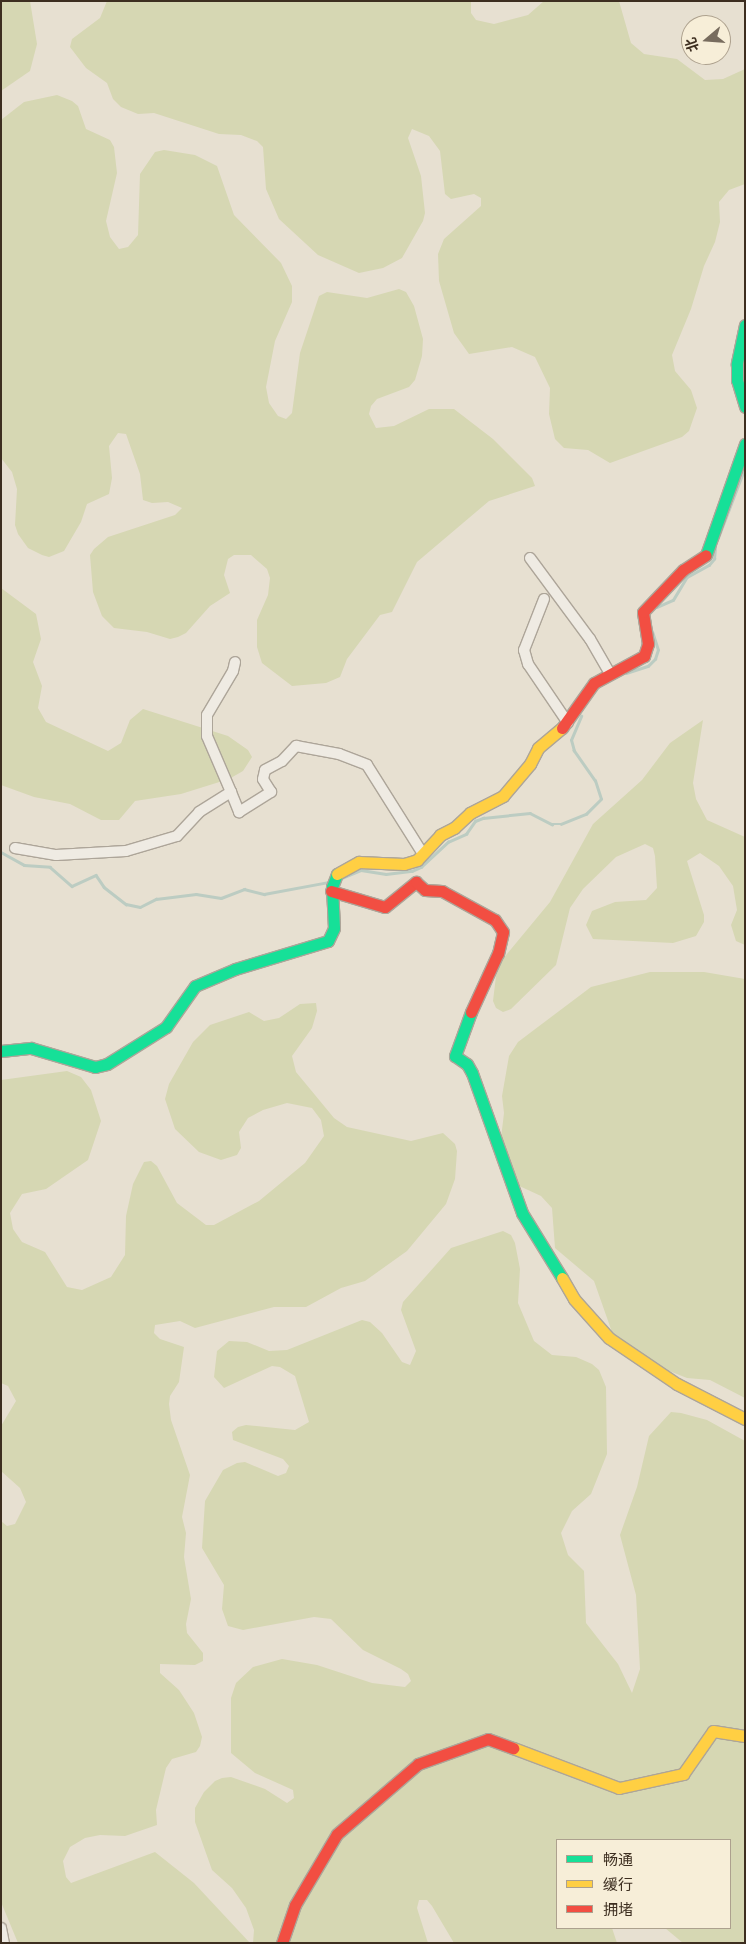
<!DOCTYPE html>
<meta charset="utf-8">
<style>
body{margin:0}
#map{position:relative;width:746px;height:1944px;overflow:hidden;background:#e7e0d1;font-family:Bitter,"Noto Sans SC",serif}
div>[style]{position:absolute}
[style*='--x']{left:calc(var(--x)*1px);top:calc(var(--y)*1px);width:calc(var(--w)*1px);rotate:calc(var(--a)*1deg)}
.green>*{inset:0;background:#d6d7b3}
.stream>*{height:2.5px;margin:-1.25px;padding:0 1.25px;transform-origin:1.25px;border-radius:1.25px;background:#bcccc2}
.roads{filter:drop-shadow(1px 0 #ada599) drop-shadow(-1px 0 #ada599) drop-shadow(0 1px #ada599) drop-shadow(0 -1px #ada599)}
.street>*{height:10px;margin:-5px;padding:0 5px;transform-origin:5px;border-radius:5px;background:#efebe3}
.fast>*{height:11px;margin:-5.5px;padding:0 5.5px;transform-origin:5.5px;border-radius:5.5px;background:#16e098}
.slow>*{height:11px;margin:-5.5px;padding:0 5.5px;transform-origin:5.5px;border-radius:5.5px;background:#ffcf43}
.jam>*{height:11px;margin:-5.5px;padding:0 5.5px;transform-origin:5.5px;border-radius:5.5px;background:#f24e42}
span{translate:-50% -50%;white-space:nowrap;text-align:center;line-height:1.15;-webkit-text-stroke:4px #f7eed8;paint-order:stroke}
.frame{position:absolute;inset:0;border:2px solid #3d2e20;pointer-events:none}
.legend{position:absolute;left:556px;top:1839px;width:175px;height:90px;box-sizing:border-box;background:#f7eed8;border:1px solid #ada18e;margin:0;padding:6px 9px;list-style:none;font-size:15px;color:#3d2e20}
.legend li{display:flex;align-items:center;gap:10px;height:25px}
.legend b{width:25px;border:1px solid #ada18e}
.north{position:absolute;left:681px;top:15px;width:50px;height:50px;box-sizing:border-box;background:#f7eed8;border:1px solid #ada18e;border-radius:50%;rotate:252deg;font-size:14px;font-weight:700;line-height:20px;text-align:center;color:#3d2e20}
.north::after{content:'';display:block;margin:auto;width:18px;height:22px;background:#786c5e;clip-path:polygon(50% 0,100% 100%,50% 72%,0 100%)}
</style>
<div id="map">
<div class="green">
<div style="clip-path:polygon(1px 1px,30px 1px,37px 44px,30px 71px,1px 91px)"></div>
<div style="clip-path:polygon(107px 1px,471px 1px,471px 13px,476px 20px,494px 24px,528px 15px,544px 1px,619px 1px,631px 43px,644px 54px,677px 59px,705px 80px,723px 79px,745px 69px,745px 184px,729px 190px,719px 202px,720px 222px,715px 242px,704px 266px,691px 309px,672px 355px,675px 371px,691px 390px,697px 408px,689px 431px,682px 437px,610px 463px,588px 450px,564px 448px,555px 439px,549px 414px,550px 388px,535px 357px,512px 347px,469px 354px,454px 333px,439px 281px,438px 254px,444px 239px,481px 206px,481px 198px,474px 194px,451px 199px,445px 194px,440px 151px,429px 136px,412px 129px,408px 138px,421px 176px,425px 213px,423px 221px,402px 258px,383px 268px,359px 273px,318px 255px,279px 219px,266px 189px,263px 147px,257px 141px,241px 135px,219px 134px,154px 113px,138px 114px,121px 107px,113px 99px,107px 83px,86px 68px,70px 47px,72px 39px,100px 18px)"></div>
<div style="clip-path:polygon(57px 95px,72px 101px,78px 106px,86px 129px,110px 140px,114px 147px,117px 173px,106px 221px,110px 237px,119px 249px,128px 247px,138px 235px,140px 174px,155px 152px,164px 150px,195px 155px,217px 166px,234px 215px,281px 263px,292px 286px,292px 302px,275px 341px,266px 387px,269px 403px,278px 416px,286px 419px,292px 413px,300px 353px,319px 296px,327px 292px,367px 298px,399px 289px,406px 292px,414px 306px,423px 339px,422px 356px,415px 380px,409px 387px,377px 399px,371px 406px,369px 414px,376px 428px,394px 426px,429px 409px,454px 409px,493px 439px,532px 478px,535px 486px,489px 501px,417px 562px,392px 612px,380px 615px,347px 659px,340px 677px,326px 683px,292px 686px,262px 663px,257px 647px,257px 620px,268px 595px,270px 578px,267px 569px,251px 555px,234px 555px,228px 559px,224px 575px,230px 593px,210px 606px,186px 633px,178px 637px,170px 639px,147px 632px,114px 628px,102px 616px,93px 592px,90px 555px,94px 549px,108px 537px,175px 515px,182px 508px,168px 502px,152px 503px,143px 500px,140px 474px,126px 434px,118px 433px,109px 446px,112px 478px,109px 494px,87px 504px,81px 522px,64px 551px,49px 557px,42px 555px,28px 548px,18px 534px,15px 525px,17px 489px,12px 472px,1px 458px,1px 120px,24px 102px)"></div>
<div style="clip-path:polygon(1px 588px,36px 614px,41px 639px,33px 662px,42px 686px,38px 708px,46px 722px,108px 751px,121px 743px,130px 720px,143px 709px,228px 736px,248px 750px,252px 757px,243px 771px,229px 779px,181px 794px,135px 801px,119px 820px,101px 820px,70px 804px,34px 797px,1px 785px)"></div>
<div style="clip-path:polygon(703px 720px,693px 783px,696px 799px,707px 820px,745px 837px,745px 945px,736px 941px,731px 925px,737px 910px,733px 886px,719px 866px,700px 853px,687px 861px,704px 915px,704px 922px,696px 936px,673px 943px,593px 939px,586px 925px,592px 911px,615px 902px,646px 900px,657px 888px,655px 856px,653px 848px,645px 844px,616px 857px,583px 889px,570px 908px,556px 965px,511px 1009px,503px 1012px,496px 1008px,493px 1001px,496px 976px,502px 960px,550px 902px,593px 824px,642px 780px,670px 743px)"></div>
<div style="clip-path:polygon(650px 972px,704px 972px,745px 979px,745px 1398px,710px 1380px,687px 1378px,639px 1359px,613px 1335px,594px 1281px,555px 1248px,552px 1208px,541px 1196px,504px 1179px,498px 1163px,504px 1113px,502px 1096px,509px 1056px,518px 1042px,591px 987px)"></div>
<div style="clip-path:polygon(316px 1003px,317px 1011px,312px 1028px,292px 1056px,296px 1072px,334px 1118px,347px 1127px,411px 1141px,443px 1133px,455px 1144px,457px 1151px,455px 1179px,446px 1204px,407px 1251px,365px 1281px,341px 1288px,306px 1307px,274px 1307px,195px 1328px,180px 1321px,155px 1325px,154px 1333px,160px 1339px,184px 1347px,179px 1382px,170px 1396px,169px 1404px,171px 1420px,190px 1475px,182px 1517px,186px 1533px,184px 1557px,191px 1599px,186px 1624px,187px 1633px,203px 1653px,203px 1661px,195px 1665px,160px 1664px,160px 1673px,179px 1690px,194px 1713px,202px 1737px,200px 1746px,196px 1752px,172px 1759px,166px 1768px,156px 1810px,157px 1825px,125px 1836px,100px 1835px,85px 1838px,70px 1847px,63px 1861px,66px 1877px,71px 1883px,155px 1852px,194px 1883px,250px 1943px,18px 1943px,1px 1902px,1px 1521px,7px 1526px,15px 1524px,26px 1502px,20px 1488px,1px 1471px,1px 1426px,16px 1401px,8px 1386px,1px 1383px,1px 1080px,67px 1071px,81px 1077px,91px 1090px,101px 1121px,88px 1160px,46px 1189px,22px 1194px,10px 1213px,13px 1229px,22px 1242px,45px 1252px,67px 1287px,82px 1290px,111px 1277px,125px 1255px,126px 1216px,133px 1184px,144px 1162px,151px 1161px,157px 1166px,177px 1203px,206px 1225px,214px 1225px,259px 1201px,305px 1163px,324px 1136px,321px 1120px,312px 1108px,287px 1103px,263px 1110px,248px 1118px,239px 1132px,241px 1148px,237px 1155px,221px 1160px,199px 1152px,175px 1129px,165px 1099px,169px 1084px,193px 1042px,210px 1025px,249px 1012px,264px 1021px,279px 1018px,300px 1004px)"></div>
<div style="clip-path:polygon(503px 1231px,511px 1235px,515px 1243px,520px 1269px,518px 1303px,534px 1341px,552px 1355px,576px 1357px,592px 1364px,599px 1370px,606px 1387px,607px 1454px,591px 1494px,572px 1511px,561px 1533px,568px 1555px,584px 1571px,586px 1623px,618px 1664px,632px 1693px,640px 1669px,636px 1595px,620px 1535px,637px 1487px,649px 1436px,671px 1412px,681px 1413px,707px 1420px,745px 1441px,745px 1943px,683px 1943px,665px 1928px,730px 1928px,730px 1840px,557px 1840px,557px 1928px,612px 1928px,617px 1943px,454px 1943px,432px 1906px,427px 1900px,419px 1900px,417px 1908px,428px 1943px,253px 1943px,254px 1930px,246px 1908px,232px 1888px,212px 1870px,195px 1822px,195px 1808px,204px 1792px,215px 1781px,222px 1778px,231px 1777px,265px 1789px,287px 1803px,294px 1798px,293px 1790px,255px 1773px,231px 1753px,231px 1698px,236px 1683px,253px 1667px,282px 1659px,317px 1665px,372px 1683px,405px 1687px,411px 1681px,408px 1674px,401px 1669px,363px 1650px,331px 1619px,314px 1617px,243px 1630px,228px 1626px,222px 1609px,224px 1585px,202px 1548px,205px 1501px,223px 1470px,237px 1463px,245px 1462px,278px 1476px,286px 1473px,289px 1466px,283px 1459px,233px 1440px,232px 1432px,238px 1427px,246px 1425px,295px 1430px,309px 1422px,295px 1376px,280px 1367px,272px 1366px,224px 1388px,214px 1377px,217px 1351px,229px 1341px,247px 1342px,269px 1351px,287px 1350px,362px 1320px,370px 1322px,382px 1333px,402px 1362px,410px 1365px,416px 1351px,401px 1310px,403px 1302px,451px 1248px)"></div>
</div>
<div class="stream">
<div style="--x:718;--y:538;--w:76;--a:-69.2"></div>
<div style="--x:657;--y:607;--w:17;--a:-24"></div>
<div style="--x:673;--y:600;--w:27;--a:-59"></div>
<div style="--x:687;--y:577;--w:25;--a:-29"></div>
<div style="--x:709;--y:565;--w:8;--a:-50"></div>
<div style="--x:714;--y:559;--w:11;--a:-85"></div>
<div style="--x:626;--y:673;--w:23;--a:-18"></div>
<div style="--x:648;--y:666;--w:10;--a:-45"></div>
<div style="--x:655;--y:659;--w:9;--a:-72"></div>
<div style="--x:658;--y:650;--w:19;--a:-108"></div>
<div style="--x:1;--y:852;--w:26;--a:29"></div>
<div style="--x:24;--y:865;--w:26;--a:4"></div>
<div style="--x:50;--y:867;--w:29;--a:41"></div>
<div style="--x:72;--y:886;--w:26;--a:-25"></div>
<div style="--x:96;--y:875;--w:14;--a:56"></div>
<div style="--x:104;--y:887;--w:28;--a:38"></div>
<div style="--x:126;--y:904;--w:14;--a:12"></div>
<div style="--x:140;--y:907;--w:18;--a:-27"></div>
<div style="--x:156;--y:899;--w:40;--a:-7.1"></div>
<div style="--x:196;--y:894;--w:25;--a:9"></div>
<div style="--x:221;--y:898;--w:25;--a:-21"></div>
<div style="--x:244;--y:889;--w:21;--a:14"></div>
<div style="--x:264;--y:894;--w:66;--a:-10.5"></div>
<div style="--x:342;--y:878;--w:21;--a:-23"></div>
<div style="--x:361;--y:870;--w:25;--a:9"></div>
<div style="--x:386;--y:874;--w:26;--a:-7"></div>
<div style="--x:412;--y:871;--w:10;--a:-24"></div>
<div style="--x:421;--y:867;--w:37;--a:-43"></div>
<div style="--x:448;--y:842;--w:20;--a:-24"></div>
<div style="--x:466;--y:834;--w:16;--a:-55"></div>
<div style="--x:475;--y:821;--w:9;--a:-21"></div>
<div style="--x:483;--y:818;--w:47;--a:-6.1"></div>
<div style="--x:530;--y:813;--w:25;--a:27"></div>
<div style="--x:552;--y:824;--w:9;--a:0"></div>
<div style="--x:561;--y:824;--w:27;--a:-22"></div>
<div style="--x:586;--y:814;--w:21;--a:-45"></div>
<div style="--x:601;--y:799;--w:19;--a:-108"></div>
<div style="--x:595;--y:781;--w:37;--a:-125"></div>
<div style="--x:574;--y:751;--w:11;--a:-105"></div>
<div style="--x:571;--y:740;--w:26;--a:-67"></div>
</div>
<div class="roads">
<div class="street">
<div style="--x:530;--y:558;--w:101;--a:53.5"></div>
<div style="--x:590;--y:639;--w:39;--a:60"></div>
<div style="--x:544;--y:599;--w:55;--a:111.4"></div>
<div style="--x:524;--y:650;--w:15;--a:74"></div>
<div style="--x:528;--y:664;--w:71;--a:55.9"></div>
<div style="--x:231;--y:792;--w:61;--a:-113.2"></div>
<div style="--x:207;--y:736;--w:21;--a:-90"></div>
<div style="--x:207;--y:715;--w:51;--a:-59.4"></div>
<div style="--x:233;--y:671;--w:9;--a:-77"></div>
<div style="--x:15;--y:848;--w:42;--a:9.7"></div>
<div style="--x:56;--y:855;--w:70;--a:-3.3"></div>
<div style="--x:126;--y:851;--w:53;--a:-16.4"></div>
<div style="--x:177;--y:836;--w:33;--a:-47"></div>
<div style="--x:199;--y:812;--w:38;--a:-32"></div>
<div style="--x:231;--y:792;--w:22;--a:68"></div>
<div style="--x:239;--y:812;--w:38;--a:-32"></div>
<div style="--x:271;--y:792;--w:15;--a:-122"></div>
<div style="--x:263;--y:779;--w:9;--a:-77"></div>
<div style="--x:265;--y:770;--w:19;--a:-28"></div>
<div style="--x:282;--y:761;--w:21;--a:-47"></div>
<div style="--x:296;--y:746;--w:44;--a:10.5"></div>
<div style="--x:339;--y:754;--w:30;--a:21"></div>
<div style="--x:367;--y:765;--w:105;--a:57.8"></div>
<div style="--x:1;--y:1928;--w:15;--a:79"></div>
</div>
<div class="fast">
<div style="--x:745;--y:325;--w:40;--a:102"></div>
<div style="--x:737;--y:364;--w:16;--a:90"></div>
<div style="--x:737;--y:380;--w:28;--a:73"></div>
<div style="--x:706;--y:555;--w:118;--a:-70.6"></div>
<div style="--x:471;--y:1012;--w:47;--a:110"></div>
<div style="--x:455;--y:1056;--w:14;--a:34"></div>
<div style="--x:467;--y:1064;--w:10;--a:61"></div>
<div style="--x:472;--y:1073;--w:149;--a:70.3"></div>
<div style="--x:522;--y:1213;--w:76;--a:58.4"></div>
<div style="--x:1;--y:1051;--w:30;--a:-6"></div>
<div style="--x:31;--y:1048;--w:67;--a:16.5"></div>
<div style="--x:95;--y:1067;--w:12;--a:-14"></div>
<div style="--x:107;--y:1064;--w:70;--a:-32.1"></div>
<div style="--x:166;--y:1027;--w:50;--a:-54.7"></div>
<div style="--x:195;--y:986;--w:43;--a:-23"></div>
<div style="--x:235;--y:969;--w:97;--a:-16.8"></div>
<div style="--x:328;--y:941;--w:14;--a:-65"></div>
<div style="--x:334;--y:928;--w:41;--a:-92.8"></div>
<div style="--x:332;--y:887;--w:14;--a:-69"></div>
</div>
<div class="slow">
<div style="--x:337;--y:874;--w:25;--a:-29"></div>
<div style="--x:359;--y:862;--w:45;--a:2.5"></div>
<div style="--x:404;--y:864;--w:14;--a:-17"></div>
<div style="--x:417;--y:860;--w:34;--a:-47"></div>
<div style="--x:440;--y:835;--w:16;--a:-27"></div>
<div style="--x:454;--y:828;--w:22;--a:-43"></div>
<div style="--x:470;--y:813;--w:37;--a:-27"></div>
<div style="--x:503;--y:796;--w:42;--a:-49.8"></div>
<div style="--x:530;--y:764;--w:18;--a:-63"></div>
<div style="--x:538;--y:748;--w:31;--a:-40"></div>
<div style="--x:562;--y:1278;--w:24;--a:60"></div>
<div style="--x:574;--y:1299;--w:52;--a:48.1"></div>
<div style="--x:609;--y:1338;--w:82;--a:34.1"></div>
<div style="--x:677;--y:1384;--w:76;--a:27.2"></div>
<div style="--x:513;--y:1748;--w:113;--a:20.7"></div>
<div style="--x:619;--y:1788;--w:66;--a:-12.3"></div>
<div style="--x:683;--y:1774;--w:52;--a:-55.1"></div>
<div style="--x:713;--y:1731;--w:32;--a:9"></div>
</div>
<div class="jam">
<div style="--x:562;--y:728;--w:55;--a:-54.6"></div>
<div style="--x:594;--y:683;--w:57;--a:-28.4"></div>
<div style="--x:644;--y:656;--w:13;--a:-72"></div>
<div style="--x:648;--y:644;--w:32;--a:-99"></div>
<div style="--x:643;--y:612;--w:58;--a:-46.4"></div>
<div style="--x:683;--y:570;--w:27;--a:-33"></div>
<div style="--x:331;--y:891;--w:56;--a:16.5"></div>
<div style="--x:385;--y:907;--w:40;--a:-39"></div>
<div style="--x:416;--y:882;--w:12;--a:42"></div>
<div style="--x:425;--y:890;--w:17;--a:3"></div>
<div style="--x:442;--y:891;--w:60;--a:28.7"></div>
<div style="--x:495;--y:920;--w:14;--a:56"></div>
<div style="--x:503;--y:932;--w:22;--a:103"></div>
<div style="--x:498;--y:953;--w:65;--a:114.6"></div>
<div style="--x:282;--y:1943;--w:40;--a:-71.1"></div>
<div style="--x:295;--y:1905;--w:82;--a:-59.4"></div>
<div style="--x:337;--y:1834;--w:107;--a:-40.8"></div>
<div style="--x:418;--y:1764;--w:74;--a:-19.7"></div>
<div style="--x:488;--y:1739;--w:27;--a:20"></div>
</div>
</div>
<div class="frame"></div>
<ul class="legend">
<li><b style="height:6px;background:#16e098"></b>畅通</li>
<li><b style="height:6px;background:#ffcf43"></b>缓行</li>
<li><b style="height:6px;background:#f24e42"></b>拥堵</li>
</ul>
<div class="north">北</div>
</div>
